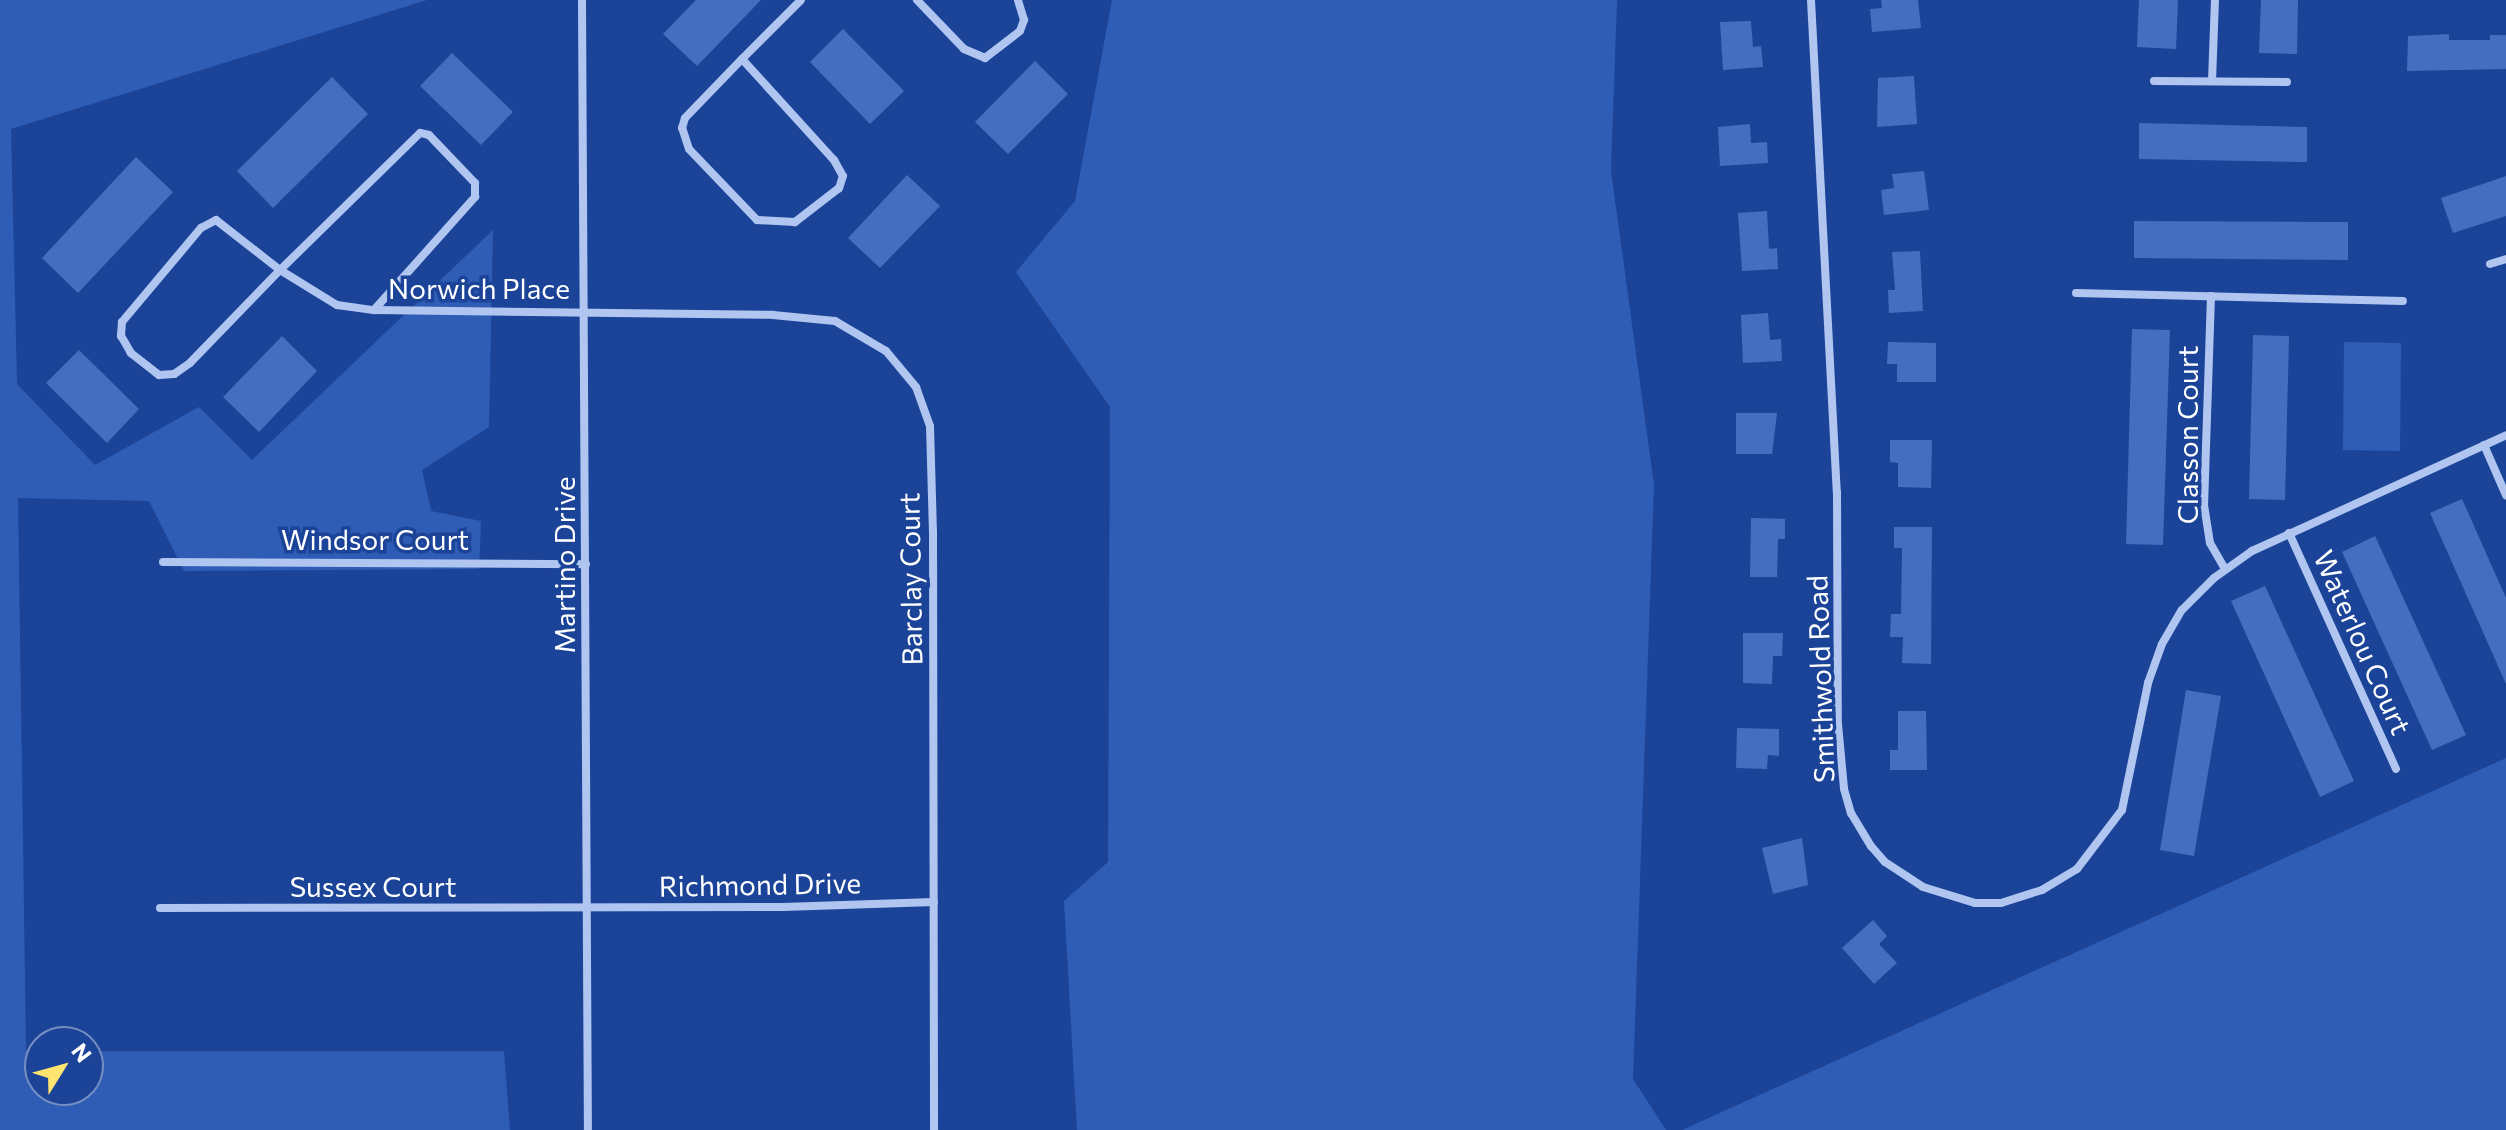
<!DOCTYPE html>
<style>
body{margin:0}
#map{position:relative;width:2506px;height:1130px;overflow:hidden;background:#1b4499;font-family:Commissioner,sans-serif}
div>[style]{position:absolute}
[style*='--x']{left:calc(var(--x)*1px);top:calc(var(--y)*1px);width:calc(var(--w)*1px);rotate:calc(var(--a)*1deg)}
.green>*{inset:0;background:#2f5db6}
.building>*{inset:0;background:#446ec0}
.minor>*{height:8px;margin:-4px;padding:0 4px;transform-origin:4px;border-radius:4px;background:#b0c6f1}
span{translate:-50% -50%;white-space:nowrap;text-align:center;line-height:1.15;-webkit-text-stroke:7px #1b4499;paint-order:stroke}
.street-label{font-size:28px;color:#fff}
.north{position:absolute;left:24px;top:1026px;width:80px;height:80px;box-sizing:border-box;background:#1b4499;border:2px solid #768fc2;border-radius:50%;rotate:53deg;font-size:22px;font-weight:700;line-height:32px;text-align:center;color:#fff}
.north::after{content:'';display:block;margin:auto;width:28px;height:36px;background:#ffe570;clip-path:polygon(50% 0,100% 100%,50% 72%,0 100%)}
</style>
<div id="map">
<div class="green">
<div style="clip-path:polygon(0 0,427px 0,11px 129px,17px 384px,95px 465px,199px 407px,252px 460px,493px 230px,489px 427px,422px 470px,431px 511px,481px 521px,479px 569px,184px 571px,149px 501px,18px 498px,26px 1050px,40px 1051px,40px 1090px,88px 1090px,88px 1051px,504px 1051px,510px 1130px,0 1130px)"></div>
<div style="clip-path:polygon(1112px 0,1617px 0,1611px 171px,1654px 485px,1633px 1079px,1666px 1130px,1077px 1130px,1064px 901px,1108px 862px,1110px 407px,1016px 272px,1075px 201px)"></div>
<div style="clip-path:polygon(2344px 342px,2401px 343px,2400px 451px,2343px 450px)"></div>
<div style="clip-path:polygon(2506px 758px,2506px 1130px,1682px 1130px)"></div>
</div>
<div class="building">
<div style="clip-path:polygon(696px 0,761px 0,697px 66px,663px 34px)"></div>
<div style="clip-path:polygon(1881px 0,1918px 0,1921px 28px,1872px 32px,1870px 9px,1882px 8px)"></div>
<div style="clip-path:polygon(2139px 0,2178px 0,2176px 49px,2137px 47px)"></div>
<div style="clip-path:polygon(2261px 0,2298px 0,2297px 54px,2259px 53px)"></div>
<div style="clip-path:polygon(1751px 21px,1753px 47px,1761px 46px,1763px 67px,1723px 70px,1720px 22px)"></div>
<div style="clip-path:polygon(843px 29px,904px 91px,870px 124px,810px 62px)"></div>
<div style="clip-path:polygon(2449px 34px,2449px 40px,2490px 40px,2490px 35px,2506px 35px,2506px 69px,2407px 71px,2408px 36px)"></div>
<div style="clip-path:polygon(452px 53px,513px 112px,481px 145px,420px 86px)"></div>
<div style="clip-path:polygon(1035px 61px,1068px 94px,1008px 154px,975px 122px)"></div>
<div style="clip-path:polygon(1914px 76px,1917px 124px,1877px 127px,1878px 78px)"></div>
<div style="clip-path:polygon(332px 77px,368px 114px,273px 208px,237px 171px)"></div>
<div style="clip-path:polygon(2139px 123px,2307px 127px,2307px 162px,2139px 159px)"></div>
<div style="clip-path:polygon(1750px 124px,1751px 143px,1767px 142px,1768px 163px,1720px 166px,1718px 127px)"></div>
<div style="clip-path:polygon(136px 157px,173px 192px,78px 293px,42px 258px)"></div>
<div style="clip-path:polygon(1924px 171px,1929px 210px,1884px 215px,1881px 190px,1894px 188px,1892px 174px)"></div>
<div style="clip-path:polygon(907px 175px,940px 206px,880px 268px,848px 238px)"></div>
<div style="clip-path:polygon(2506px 176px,2506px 216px,2453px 233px,2441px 198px)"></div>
<div style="clip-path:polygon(1767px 211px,1769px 249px,1777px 248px,1778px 269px,1742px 271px,1738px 213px)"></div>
<div style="clip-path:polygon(2134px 221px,2348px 222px,2348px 260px,2134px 258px)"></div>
<div style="clip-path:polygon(1920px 251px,1923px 311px,1889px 313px,1888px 290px,1895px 290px,1892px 252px)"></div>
<div style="clip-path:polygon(1768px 313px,1770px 340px,1781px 339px,1782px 361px,1743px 363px,1741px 315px)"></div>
<div style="clip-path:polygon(2132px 329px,2170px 330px,2163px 545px,2126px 544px)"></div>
<div style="clip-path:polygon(2253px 335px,2289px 336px,2285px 500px,2249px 499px)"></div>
<div style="clip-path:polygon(282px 336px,317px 371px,259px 432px,223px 397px)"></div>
<div style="clip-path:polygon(1888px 342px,1936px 343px,1936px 382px,1897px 382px,1897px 364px,1887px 364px)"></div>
<div style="clip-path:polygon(79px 350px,139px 409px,107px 443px,46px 383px)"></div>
<div style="clip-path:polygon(1736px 413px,1777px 413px,1772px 454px,1736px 454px)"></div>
<div style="clip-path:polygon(1890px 440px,1932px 440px,1931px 488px,1898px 487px,1898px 463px,1890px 462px)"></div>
<div style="clip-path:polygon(2462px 499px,2506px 598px,2506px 684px,2430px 513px)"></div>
<div style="clip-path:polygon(1751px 518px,1785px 519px,1785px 539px,1778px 539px,1777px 577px,1750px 577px)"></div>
<div style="clip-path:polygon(1894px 527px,1932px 527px,1931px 664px,1902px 663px,1903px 637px,1890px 637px,1891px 614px,1901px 614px,1902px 548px,1894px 548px)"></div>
<div style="clip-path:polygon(2375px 536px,2466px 735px,2432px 750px,2342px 552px)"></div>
<div style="clip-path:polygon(2265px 586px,2354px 781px,2320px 797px,2231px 601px)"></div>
<div style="clip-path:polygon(1743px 633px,1783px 633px,1782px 656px,1773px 656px,1772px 684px,1743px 683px)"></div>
<div style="clip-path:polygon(2186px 690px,2221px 696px,2194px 856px,2160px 850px)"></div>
<div style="clip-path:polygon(1898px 711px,1926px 711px,1927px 770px,1890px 770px,1890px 750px,1898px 750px)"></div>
<div style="clip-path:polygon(1737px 728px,1779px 729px,1779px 756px,1768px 755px,1767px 769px,1736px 768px)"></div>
<div style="clip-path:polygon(1802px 838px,1808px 885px,1773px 894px,1762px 848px)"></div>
<div style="clip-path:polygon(1873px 920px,1887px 936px,1879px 944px,1897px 963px,1874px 984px,1842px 948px)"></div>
</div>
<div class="minor">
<div style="--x:582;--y:0;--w:1130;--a:89.7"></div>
<div style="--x:917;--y:0;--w:68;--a:46.2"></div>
<div style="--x:964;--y:49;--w:23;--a:23"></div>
<div style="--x:985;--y:58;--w:44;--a:-37.6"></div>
<div style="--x:1020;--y:31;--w:12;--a:-70"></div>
<div style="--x:1024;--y:20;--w:21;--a:-107"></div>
<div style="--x:1811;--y:0;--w:493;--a:87"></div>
<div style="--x:1837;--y:492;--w:232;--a:89.8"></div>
<div style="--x:1838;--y:724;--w:65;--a:84.7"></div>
<div style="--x:1844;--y:789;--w:25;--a:74"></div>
<div style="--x:1851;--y:813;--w:39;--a:59"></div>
<div style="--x:1871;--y:846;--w:21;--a:49"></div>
<div style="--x:1885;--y:862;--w:45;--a:33.3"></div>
<div style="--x:1923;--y:887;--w:54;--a:17.1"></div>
<div style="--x:1975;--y:903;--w:26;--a:0"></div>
<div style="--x:2001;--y:903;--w:43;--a:-17.6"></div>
<div style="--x:2042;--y:890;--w:41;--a:-31"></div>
<div style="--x:2077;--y:869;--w:74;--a:-52.7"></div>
<div style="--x:2122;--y:810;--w:130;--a:-78.4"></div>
<div style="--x:2148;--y:683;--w:41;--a:-70.3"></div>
<div style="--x:2162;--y:644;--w:39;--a:-60"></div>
<div style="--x:2182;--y:610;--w:45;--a:-45"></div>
<div style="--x:2214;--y:578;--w:47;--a:-35.4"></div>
<div style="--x:2252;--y:551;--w:279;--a:-24.5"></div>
<div style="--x:742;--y:59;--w:137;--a:47.7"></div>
<div style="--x:834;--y:160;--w:18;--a:61"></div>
<div style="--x:843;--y:176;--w:13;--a:108"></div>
<div style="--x:839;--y:188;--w:56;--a:142.3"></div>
<div style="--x:795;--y:222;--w:38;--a:-177"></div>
<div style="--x:757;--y:220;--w:98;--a:-133.8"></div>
<div style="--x:689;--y:149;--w:22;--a:-108"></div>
<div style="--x:682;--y:128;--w:10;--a:-73"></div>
<div style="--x:685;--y:118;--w:82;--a:-46"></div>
<div style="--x:742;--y:59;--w:83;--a:-45"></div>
<div style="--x:2154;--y:81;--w:133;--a:0.4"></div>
<div style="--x:2212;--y:81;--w:81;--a:-87.9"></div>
<div style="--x:216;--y:220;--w:81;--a:38"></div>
<div style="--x:280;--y:270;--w:129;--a:134.1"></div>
<div style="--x:190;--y:363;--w:19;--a:145"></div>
<div style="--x:174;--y:374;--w:15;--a:176"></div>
<div style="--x:159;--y:375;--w:36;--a:-142"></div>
<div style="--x:131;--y:353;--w:20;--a:-120"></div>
<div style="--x:121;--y:336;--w:14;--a:-86"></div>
<div style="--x:122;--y:322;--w:123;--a:-50"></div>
<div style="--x:201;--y:228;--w:17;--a:-28"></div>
<div style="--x:2490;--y:264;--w:17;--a:-17"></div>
<div style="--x:2076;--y:293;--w:327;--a:1.4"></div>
<div style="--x:2211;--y:296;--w:209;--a:91.9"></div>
<div style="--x:2204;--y:505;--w:38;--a:81"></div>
<div style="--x:2210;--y:543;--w:30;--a:60"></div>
<div style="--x:374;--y:310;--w:152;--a:-48.2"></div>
<div style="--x:475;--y:197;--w:14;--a:-90"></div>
<div style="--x:475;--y:183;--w:66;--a:-133.8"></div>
<div style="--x:429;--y:135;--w:9;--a:-167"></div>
<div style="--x:420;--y:133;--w:196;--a:135.6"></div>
<div style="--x:280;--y:270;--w:67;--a:31.6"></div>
<div style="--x:337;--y:305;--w:37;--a:8"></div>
<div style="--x:374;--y:310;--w:399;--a:0.7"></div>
<div style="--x:773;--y:315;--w:62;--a:5.5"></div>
<div style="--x:835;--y:321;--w:59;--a:30.5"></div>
<div style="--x:886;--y:351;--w:47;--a:50.2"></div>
<div style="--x:916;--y:387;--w:41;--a:70.3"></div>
<div style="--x:930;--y:426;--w:106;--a:88.4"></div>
<div style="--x:933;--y:532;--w:598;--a:89.9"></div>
<div style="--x:2484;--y:445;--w:55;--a:66.3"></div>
<div style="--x:2289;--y:533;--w:259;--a:65.6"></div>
<div style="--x:163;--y:562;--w:423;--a:0.3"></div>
<div style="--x:160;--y:908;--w:623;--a:-0.09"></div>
<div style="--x:783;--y:907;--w:151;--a:-1.9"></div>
</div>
<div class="street-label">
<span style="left:479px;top:288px">Norwich Place</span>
<span style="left:2187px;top:435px;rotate:-90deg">Classon Court</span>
<span style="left:375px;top:539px">Windsor Court</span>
<span style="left:564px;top:565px;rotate:-90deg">Martino Drive</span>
<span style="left:910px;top:579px;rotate:-91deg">Barclay Court</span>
<span style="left:2363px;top:642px;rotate:66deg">Waterlou Court</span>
<span style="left:1820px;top:679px;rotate:-92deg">Smithwold Road</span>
<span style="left:760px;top:884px;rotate:-1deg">Richmond Drive</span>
<span style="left:373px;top:886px">Sussex Court</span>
</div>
<div class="north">N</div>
</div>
